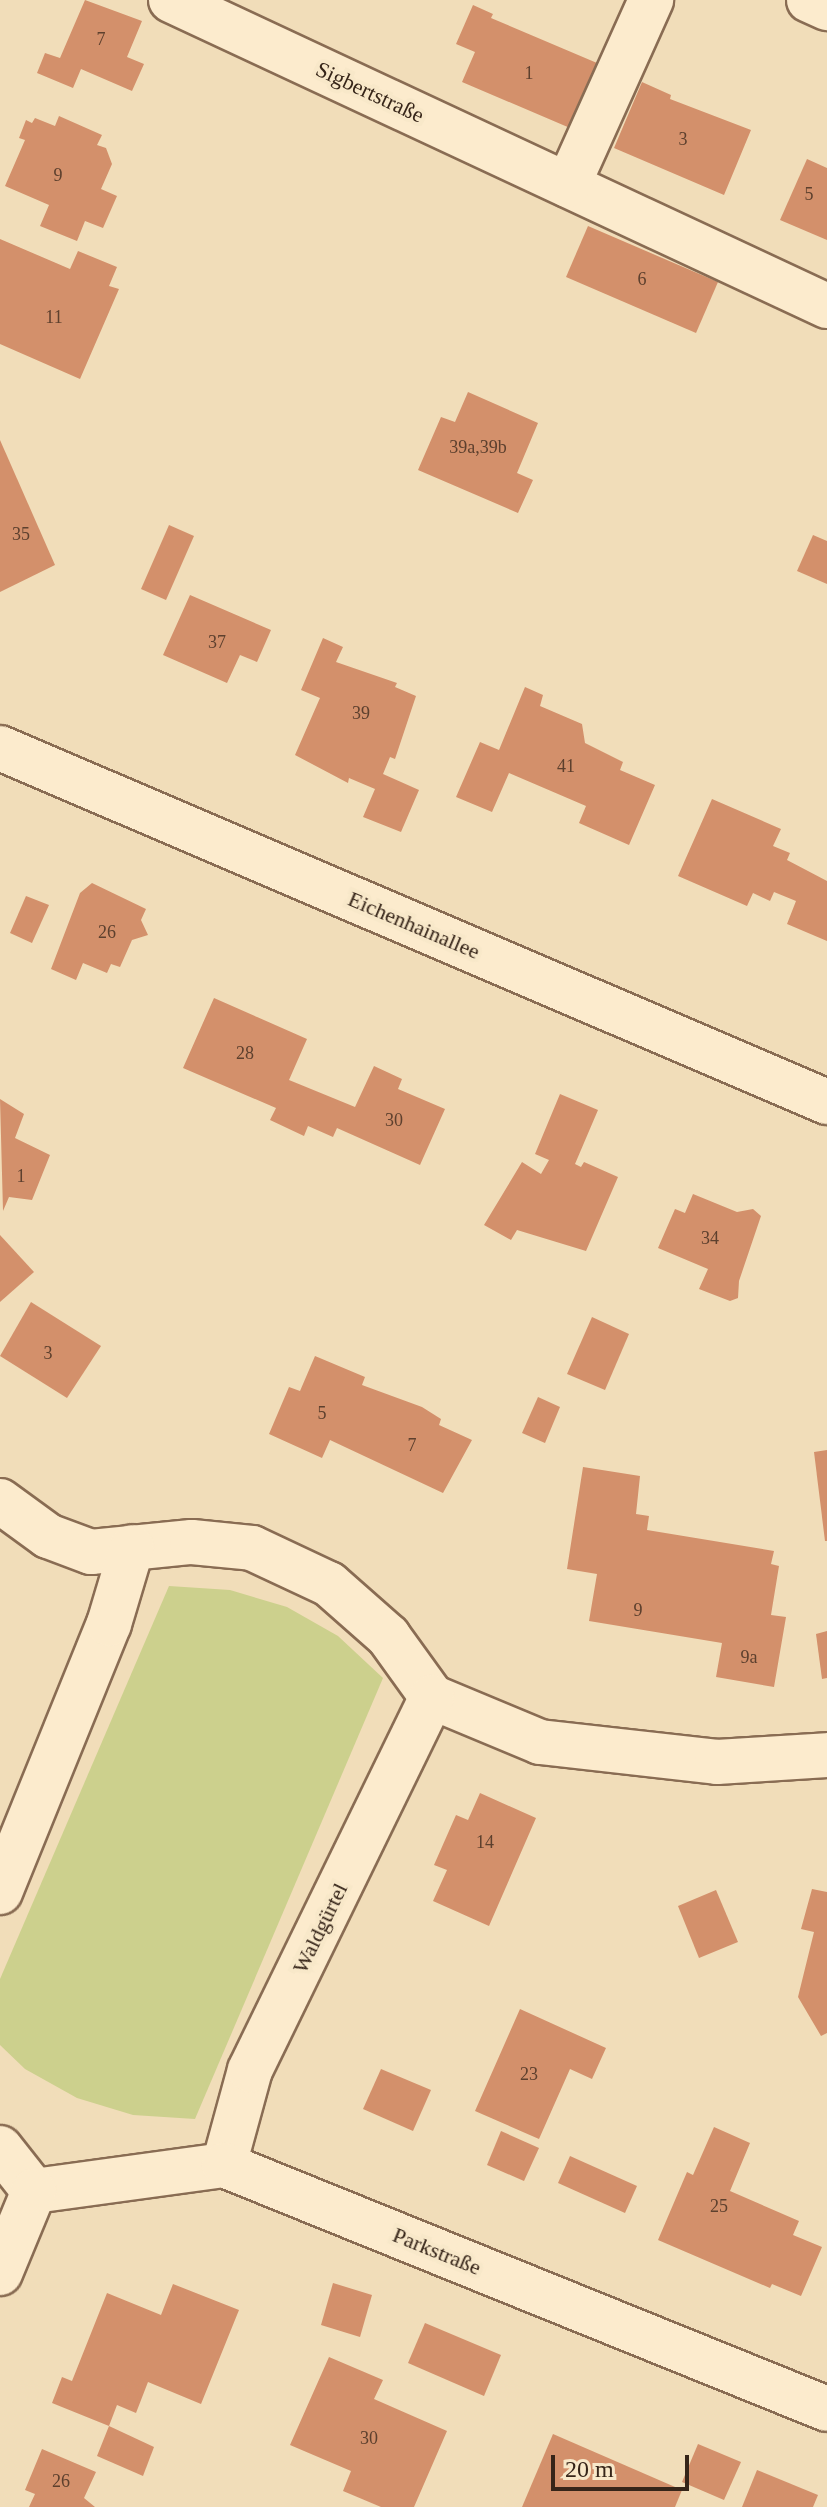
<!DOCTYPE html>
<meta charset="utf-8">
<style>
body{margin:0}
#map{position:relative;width:827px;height:2507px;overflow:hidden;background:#f1ddb9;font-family:Georgia,serif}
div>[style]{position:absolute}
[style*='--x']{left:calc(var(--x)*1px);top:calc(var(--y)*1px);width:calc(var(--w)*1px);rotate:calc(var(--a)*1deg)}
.green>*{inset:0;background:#ccd08d}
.building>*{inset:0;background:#d3906b}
.roads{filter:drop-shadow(2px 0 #896c53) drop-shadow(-2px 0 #896c53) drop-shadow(0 2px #896c53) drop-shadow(0 -2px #896c53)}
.minor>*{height:44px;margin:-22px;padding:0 22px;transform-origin:22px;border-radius:22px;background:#fcebcd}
span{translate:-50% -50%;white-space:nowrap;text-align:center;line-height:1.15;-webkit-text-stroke:8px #f8e8c9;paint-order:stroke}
.number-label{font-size:18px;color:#5d402e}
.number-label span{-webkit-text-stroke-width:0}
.street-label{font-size:22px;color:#362519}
.scale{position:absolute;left:551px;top:2455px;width:138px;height:36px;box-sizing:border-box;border:4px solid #362519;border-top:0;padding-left:10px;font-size:24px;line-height:28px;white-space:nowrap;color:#362519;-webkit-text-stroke:6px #f8e8c9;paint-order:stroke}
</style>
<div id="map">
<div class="green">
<div style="clip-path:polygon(169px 1586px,230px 1590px,287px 1607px,338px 1636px,383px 1678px,195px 2119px,133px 2115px,77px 2098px,25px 2069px,0 2045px,0 1979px)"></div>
</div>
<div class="building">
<div style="clip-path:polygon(85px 0,142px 21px,127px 57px,144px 64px,132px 91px,81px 69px,73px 88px,37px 73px,45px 53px,60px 58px)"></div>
<div style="clip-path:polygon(473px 5px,493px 14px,491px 18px,597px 63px,570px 128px,462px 82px,475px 52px,456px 44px)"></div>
<div style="clip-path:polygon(642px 82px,671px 95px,670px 99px,751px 130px,724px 195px,614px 148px)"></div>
<div style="clip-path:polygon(59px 116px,102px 135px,97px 145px,106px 148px,112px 164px,101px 189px,117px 196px,103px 228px,85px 221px,77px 241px,40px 226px,49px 205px,5px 186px,25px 140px,19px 138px,26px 120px,32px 123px,35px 118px,55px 126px)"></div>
<div style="clip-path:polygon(807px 159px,827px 168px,827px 240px,780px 220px)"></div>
<div style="clip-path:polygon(588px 226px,718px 282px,696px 333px,566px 277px)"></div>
<div style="clip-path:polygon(0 239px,70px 269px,78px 251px,117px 267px,109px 286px,119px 289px,80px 379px,0 344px)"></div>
<div style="clip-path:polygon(468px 392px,538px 423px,517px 473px,533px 480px,518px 513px,418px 470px,441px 417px,455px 422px)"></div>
<div style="clip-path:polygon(0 440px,55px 565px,0 592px)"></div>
<div style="clip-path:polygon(169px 525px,194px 536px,166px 600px,141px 589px)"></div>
<div style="clip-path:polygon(813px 535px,827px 541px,827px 584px,797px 571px)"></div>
<div style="clip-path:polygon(190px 595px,271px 630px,257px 662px,240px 655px,227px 683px,163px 655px)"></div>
<div style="clip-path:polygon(323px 638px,343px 647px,336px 662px,397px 683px,395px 687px,416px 696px,395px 759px,390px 757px,383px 774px,419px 790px,401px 832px,363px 817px,375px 789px,349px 778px,348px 783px,295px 755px,320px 698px,301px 690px)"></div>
<div style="clip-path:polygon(525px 687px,543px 695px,540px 706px,582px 724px,585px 743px,623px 762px,620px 770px,655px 785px,629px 845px,579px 823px,586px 806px,509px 773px,492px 812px,456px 797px,480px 742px,499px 750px)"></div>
<div style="clip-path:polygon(712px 799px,781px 829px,773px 846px,790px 853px,787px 860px,827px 881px,827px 941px,787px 924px,796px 901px,774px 892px,770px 901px,753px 893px,747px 906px,678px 876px)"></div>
<div style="clip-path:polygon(92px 883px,146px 909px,141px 920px,148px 935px,132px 940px,120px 967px,111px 964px,107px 973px,83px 963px,76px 980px,51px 969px,80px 893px)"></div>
<div style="clip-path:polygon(26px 896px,49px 905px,32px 943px,10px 933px)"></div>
<div style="clip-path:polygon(214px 998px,307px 1039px,289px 1080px,355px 1107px,374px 1066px,402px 1079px,398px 1089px,445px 1109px,420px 1165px,337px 1128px,333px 1137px,308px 1126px,304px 1136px,270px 1120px,276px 1108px,183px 1068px)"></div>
<div style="clip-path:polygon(560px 1094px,598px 1110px,575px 1164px,581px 1167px,584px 1162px,618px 1177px,586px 1251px,517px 1230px,511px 1240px,484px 1225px,522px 1162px,541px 1174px,549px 1160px,535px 1154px)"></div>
<div style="clip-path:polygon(0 1099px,24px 1114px,15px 1138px,50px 1155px,32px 1200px,9px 1197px,3px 1211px)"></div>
<div style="clip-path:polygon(693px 1194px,737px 1212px,753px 1209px,761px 1216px,739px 1281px,738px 1298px,730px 1301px,699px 1289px,708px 1269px,658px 1248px,675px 1209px,685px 1213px)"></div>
<div style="clip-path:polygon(0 1235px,34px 1272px,0 1302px)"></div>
<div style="clip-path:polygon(31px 1302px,101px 1346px,67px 1398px,0 1356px)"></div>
<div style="clip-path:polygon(592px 1317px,629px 1334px,605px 1390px,567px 1374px)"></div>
<div style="clip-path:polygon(315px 1356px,365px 1377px,362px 1385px,422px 1407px,441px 1419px,439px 1425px,472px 1440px,443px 1493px,330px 1440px,322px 1458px,269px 1434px,289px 1387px,300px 1391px)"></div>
<div style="clip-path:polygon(538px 1397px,560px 1407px,545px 1443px,522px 1433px)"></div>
<div style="clip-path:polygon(827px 1450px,827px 1541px,825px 1541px,814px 1452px)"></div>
<div style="clip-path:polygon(583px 1467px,640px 1476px,636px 1514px,649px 1516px,647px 1530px,774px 1551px,771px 1564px,779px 1566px,771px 1615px,786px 1617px,774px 1687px,716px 1677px,722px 1643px,589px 1621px,597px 1574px,567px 1569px)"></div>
<div style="clip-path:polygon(827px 1631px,827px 1678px,822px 1679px,816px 1634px)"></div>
<div style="clip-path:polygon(480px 1793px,536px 1818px,489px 1926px,433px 1901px,447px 1870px,434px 1865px,456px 1815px,468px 1820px)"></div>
<div style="clip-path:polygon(812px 1889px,827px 1892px,827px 2033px,821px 2036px,798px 1997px,814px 1932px,801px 1929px)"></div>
<div style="clip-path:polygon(716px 1890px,738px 1942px,699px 1958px,678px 1906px)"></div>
<div style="clip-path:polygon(520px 2009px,606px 2048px,592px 2079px,570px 2069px,539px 2139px,475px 2111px)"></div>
<div style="clip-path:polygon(381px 2069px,431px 2090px,413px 2131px,363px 2109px)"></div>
<div style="clip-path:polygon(714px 2127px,750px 2143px,730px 2191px,799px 2221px,793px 2235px,822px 2247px,801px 2296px,772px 2284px,770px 2288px,658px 2240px,687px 2172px,693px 2175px)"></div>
<div style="clip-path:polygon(501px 2131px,539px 2148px,524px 2181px,487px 2165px)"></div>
<div style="clip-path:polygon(570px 2156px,637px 2186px,625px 2213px,558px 2183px)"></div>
<div style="clip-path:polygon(333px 2283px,372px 2295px,360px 2337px,321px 2325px)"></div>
<div style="clip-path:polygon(173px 2284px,239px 2310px,201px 2404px,148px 2382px,136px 2413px,117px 2405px,109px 2426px,52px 2403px,62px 2377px,72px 2381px,107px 2293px,161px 2315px)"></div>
<div style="clip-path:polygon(425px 2323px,501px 2355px,484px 2396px,408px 2363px)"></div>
<div style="clip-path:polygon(329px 2357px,383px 2380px,374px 2399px,447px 2431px,414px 2507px,381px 2507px,343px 2491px,351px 2471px,290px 2445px)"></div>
<div style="clip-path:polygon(109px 2426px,154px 2447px,143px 2476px,97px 2456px)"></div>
<div style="clip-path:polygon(553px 2434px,682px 2490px,675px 2507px,522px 2507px)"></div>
<div style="clip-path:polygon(698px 2444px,741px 2462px,724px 2500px,682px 2482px)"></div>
<div style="clip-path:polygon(42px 2449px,96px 2472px,84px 2498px,95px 2507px,29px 2507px,35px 2494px,25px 2490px)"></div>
<div style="clip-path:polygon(757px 2470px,818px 2495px,813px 2507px,742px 2507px)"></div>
</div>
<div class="roads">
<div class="minor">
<div style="--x:171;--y:0;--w:724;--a:25.01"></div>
<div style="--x:809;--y:0;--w:20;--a:24"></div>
<div style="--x:568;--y:185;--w:203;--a:-65.8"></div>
<div style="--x:0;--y:748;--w:900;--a:23.17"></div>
<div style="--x:0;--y:1501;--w:59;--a:36.1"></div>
<div style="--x:48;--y:1536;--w:46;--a:20.4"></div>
<div style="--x:91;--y:1552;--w:101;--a:-5.7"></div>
<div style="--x:192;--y:1542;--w:60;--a:5.7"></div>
<div style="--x:252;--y:1548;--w:85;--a:25.1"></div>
<div style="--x:329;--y:1584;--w:79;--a:41.4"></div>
<div style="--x:388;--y:1636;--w:75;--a:54.2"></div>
<div style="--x:432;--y:1697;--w:117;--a:22.6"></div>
<div style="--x:540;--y:1742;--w:178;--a:6.4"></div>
<div style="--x:717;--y:1762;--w:110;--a:-3.6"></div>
<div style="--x:0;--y:1892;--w:289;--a:-67.9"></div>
<div style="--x:109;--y:1624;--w:80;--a:-73.4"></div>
<div style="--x:0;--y:2148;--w:55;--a:51.7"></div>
<div style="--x:224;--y:2165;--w:98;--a:-74.7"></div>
<div style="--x:250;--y:2070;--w:415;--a:-64"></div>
<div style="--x:34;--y:2191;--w:192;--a:-7.8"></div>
<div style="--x:224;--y:2165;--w:650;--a:22.03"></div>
<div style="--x:0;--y:2273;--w:89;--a:-67.5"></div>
</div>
</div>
<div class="number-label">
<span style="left:101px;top:39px">7</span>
<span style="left:529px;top:73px">1</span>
<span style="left:683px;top:139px">3</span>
<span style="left:58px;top:175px">9</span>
<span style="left:809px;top:194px">5</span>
<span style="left:642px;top:279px">6</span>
<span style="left:54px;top:317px">11</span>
<span style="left:478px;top:447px">39a,39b</span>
<span style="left:21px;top:534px">35</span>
<span style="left:217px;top:642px">37</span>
<span style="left:361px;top:713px">39</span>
<span style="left:566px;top:766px">41</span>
<span style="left:107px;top:932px">26</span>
<span style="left:245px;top:1053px">28</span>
<span style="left:394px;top:1120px">30</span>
<span style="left:21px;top:1176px">1</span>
<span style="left:710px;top:1238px">34</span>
<span style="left:48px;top:1353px">3</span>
<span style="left:322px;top:1413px">5</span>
<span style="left:412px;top:1445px">7</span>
<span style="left:638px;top:1610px">9</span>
<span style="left:749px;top:1657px">9a</span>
<span style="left:485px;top:1842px">14</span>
<span style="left:529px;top:2074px">23</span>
<span style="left:719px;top:2206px">25</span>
<span style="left:369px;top:2438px">30</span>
<span style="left:61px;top:2481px">26</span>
</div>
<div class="street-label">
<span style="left:370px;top:92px;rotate:25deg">Sigbertstraße</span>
<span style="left:414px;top:925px;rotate:23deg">Eichenhainallee</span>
<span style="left:320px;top:1928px;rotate:-64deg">Waldgürtel</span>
<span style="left:437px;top:2251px;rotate:22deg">Parkstraße</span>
</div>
<div class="scale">20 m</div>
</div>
